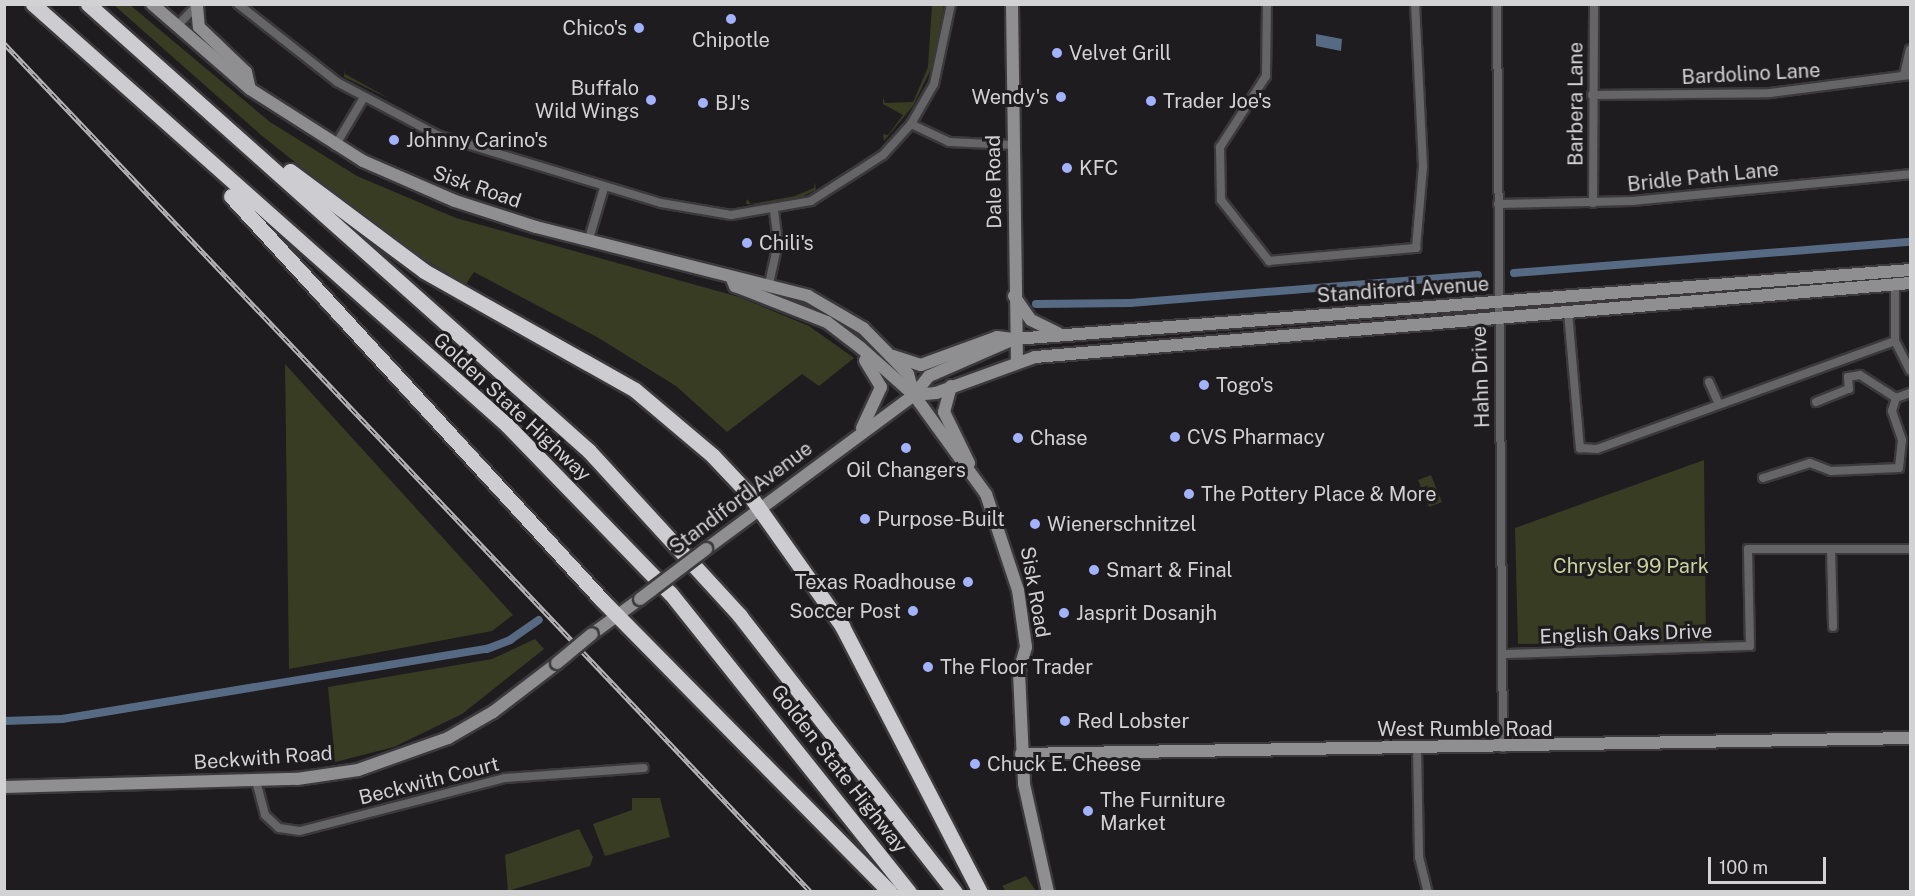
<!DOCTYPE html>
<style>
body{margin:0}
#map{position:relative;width:1915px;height:896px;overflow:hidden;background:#1e1c1e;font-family:"Public Sans",sans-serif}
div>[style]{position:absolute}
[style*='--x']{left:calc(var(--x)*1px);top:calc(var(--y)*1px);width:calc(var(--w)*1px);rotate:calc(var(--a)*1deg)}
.green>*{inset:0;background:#383c23}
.water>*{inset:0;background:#576a84}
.canal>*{height:8px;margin:-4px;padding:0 4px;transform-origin:4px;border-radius:4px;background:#576a84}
.roads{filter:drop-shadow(2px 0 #3b393b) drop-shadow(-2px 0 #3b393b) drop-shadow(0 2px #3b393b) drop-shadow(0 -2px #3b393b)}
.street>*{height:8px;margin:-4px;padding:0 4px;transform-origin:4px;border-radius:4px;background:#656567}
.secondary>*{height:12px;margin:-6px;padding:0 6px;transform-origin:6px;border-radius:6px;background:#8f8f91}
.highway>*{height:15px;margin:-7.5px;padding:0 7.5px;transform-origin:7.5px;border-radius:7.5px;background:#cdcdd1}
.rail>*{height:4.5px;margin-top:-2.25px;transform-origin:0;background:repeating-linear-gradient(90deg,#1e1c1e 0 7px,#b6b5b7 0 14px);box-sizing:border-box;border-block:2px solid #b6b5b7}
.bridges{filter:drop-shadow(2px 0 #3b393b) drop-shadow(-2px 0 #3b393b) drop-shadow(0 2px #3b393b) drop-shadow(0 -2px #3b393b)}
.secondary-bridge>*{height:12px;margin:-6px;padding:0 6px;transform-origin:6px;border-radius:6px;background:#8f8f91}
.dots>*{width:16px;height:16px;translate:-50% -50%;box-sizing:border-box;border:3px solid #1e1c1e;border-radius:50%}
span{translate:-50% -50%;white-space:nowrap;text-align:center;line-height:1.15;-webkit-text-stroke:6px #1e1c1e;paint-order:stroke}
.poi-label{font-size:20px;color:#d2d1d3}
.right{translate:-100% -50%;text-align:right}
.left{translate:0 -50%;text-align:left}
.street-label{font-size:20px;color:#d2d1d3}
.park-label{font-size:20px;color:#c9d49a}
.frame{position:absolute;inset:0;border:6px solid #d2d1d3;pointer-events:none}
.scale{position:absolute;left:1708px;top:857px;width:118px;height:27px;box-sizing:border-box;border:3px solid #d2d1d3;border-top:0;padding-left:8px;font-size:18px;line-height:21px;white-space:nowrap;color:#d2d1d3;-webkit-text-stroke:4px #1e1c1e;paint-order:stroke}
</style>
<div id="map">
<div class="green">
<div style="clip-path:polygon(114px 5px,130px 5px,270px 122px,357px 176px,456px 218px,739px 297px,809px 326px,854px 358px,819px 386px,802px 374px,727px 432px,676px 386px,597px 337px,474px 272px,466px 284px,394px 241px,261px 135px)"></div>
<div style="clip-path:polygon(932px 5px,944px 5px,932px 67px,913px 106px,884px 141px,883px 134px,888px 135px,903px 115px,883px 104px,883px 97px,885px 103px,913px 102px,928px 67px)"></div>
<div style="clip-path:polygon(345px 69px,345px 74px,392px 100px,344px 77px)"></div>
<div style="clip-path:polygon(815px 182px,816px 190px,801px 197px,766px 205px,746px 204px,747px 199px,751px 204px,795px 196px,814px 188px)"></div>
<div style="clip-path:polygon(285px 364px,513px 615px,492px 631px,289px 669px)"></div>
<div style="clip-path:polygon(1704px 460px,1706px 641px,1518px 644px,1515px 528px)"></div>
<div style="clip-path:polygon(1431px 475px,1442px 502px,1429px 507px,1418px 480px)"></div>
<div style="clip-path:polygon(535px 639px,544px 649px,462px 714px,394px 747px,335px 762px,328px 687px,492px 659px)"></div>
<div style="clip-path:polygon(632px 798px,660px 798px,670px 837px,605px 856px,593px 824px,632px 810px)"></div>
<div style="clip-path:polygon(579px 829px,593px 857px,590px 866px,508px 891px,505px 855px)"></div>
<div style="clip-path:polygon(1026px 876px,1036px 891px,1006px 891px,1002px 886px)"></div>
</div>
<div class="water">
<div style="clip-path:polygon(1316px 34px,1342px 39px,1341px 51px,1316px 46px)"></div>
</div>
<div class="canal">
<div style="--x:1514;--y:273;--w:397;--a:-4.5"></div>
<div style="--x:1036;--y:304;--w:94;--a:-0.6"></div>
<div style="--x:1130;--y:303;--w:349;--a:-4.6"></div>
<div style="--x:4;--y:721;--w:58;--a:-2"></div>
<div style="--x:62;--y:719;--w:431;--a:-9.4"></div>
<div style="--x:487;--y:649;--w:25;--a:-21"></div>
<div style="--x:510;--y:640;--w:35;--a:-35"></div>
</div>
<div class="roads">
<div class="street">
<div style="--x:238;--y:4;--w:126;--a:38.2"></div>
<div style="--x:337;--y:82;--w:113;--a:27.9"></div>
<div style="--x:437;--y:135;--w:234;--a:16.9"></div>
<div style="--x:661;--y:203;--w:71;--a:9.7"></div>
<div style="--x:731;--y:215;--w:81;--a:-9.9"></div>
<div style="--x:811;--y:201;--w:85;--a:-32.6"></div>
<div style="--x:883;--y:155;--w:42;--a:-47.9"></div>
<div style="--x:911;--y:124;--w:46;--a:-60.1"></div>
<div style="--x:934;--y:84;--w:82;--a:-78"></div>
<div style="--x:1267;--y:4;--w:72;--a:90.8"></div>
<div style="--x:1266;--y:76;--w:85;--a:122.9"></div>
<div style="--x:1220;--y:147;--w:53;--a:88.9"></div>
<div style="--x:1221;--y:200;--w:78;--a:51.8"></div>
<div style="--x:1269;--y:261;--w:148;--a:-5.1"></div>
<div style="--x:1416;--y:248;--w:82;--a:-85.1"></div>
<div style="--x:1423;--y:166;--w:162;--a:-92.8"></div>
<div style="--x:1497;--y:4;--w:744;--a:89.54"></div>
<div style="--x:177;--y:26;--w:30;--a:-46"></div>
<div style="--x:1904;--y:75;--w:26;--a:-77"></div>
<div style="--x:1592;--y:95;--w:178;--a:-0.6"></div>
<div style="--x:1770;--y:93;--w:141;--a:-7.3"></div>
<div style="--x:911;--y:124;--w:42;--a:25.3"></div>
<div style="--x:949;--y:142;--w:64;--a:2.7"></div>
<div style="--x:335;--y:146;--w:55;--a:-59.2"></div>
<div style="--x:1593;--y:203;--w:199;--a:-89.7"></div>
<div style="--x:1498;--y:204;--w:134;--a:-1.3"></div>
<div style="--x:1632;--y:201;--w:279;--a:-5.5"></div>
<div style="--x:588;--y:242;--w:56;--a:-73.5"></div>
<div style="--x:769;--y:284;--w:42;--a:-77.6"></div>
<div style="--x:778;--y:243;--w:32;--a:-97"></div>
<div style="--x:1568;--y:312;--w:137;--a:85"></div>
<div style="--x:1580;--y:448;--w:17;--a:3"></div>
<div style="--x:1597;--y:449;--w:317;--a:-19.9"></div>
<div style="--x:1895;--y:341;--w:57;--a:-90"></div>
<div style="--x:1895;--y:341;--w:33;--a:63"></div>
<div style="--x:1709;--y:382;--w:24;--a:66"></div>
<div style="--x:1816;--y:402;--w:35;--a:-22"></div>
<div style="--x:1849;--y:389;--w:12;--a:-95"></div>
<div style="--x:1848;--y:377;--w:12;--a:-9"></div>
<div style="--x:1860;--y:375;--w:43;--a:32.6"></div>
<div style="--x:1896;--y:398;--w:15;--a:-20"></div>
<div style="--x:1763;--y:478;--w:49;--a:-17.7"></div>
<div style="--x:1810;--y:463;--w:22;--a:21"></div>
<div style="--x:1831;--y:471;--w:68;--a:-2.5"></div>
<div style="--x:1899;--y:468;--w:28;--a:-84"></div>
<div style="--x:1902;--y:440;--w:31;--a:-109"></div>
<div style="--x:1892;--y:411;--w:14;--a:-73"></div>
<div style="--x:1831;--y:549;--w:78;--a:88.5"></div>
<div style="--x:1504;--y:654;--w:246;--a:-1.9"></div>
<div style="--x:1750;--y:646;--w:97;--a:-91.2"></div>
<div style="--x:1748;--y:549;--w:162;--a:0"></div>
<div style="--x:1417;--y:748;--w:109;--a:88.9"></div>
<div style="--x:1419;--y:857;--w:36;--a:76"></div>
<div style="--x:256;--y:781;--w:35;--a:75"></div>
<div style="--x:265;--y:815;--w:19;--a:43"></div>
<div style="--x:279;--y:828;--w:21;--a:8"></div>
<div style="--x:300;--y:831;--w:212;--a:-14.5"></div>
<div style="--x:505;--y:778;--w:139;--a:-4.1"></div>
</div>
<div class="secondary">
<div style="--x:152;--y:4;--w:130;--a:40.9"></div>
<div style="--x:250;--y:89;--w:134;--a:32.5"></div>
<div style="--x:363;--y:161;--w:100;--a:23.5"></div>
<div style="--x:455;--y:201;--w:85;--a:17.8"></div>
<div style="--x:536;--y:227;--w:281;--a:14.2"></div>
<div style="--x:808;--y:296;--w:64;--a:30.2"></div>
<div style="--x:863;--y:328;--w:64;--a:45.6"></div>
<div style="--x:908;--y:374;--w:22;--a:74"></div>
<div style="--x:1012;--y:4;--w:356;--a:89.2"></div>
<div style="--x:197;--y:6;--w:21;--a:85"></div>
<div style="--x:199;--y:27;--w:65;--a:43.8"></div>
<div style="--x:246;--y:72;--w:17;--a:77"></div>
<div style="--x:732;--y:279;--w:8;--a:67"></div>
<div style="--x:735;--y:286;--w:99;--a:21.4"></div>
<div style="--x:827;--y:322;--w:43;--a:37.4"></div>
<div style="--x:861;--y:348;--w:71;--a:41.6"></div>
<div style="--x:914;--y:395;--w:122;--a:54"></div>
<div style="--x:986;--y:494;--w:101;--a:71.6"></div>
<div style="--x:1018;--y:590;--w:58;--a:82"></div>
<div style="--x:1026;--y:647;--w:26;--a:106"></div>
<div style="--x:1019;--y:672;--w:112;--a:87.4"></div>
<div style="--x:1024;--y:784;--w:111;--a:77.5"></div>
<div style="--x:1014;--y:296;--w:29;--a:55"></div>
<div style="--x:1031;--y:320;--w:30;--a:26"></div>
<div style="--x:893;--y:356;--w:29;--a:18"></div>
<div style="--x:921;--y:365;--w:81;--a:-20.2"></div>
<div style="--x:997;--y:337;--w:16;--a:7"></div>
<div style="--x:951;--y:386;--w:27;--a:105"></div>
<div style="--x:944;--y:412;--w:57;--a:63.9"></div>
<div style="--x:914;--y:395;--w:22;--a:-5"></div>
<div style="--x:936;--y:393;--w:105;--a:-20"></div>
<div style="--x:1035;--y:357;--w:878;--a:-4.83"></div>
<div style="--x:862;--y:428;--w:45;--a:-65.1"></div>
<div style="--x:881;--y:387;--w:31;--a:-121"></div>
<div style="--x:706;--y:549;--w:259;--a:-36.5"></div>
<div style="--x:914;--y:395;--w:24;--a:-52"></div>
<div style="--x:929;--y:376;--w:93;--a:-23.5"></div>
<div style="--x:1014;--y:339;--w:899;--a:-4.4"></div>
<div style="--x:592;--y:634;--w:59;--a:-36.1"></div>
<div style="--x:1021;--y:754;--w:889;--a:-1.03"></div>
<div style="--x:4;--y:787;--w:293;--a:-1.6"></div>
<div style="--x:297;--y:779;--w:62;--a:-8.4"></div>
<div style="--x:358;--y:770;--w:96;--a:-19.6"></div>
<div style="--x:448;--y:738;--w:52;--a:-30"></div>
<div style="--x:493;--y:712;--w:81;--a:-37.4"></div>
</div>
<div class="highway">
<div style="--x:33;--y:4;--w:634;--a:41.61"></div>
<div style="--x:507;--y:425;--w:235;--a:45.9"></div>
<div style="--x:671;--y:594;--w:381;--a:51.4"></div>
<div style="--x:88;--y:4;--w:671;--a:41.74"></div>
<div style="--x:589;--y:451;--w:224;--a:47.5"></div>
<div style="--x:740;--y:616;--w:350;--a:52.1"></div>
<div style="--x:290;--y:171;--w:167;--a:36.7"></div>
<div style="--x:424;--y:271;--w:242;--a:29.4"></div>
<div style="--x:635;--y:390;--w:102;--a:40.2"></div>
<div style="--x:713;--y:456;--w:51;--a:46.6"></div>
<div style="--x:748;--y:493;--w:163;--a:54.7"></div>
<div style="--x:842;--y:626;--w:300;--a:62.6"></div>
<div style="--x:231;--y:196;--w:549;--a:47.44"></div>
<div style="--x:602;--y:600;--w:410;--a:45.4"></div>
</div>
</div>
<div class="rail">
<div style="--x:4;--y:43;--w:1171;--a:46.45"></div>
</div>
<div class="bridges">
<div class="secondary-bridge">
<div style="--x:640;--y:599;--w:83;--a:-37.1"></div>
<div style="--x:557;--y:663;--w:45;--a:-39.6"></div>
</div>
</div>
<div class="dots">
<div style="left:731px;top:19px;background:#a2b2fd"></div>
<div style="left:639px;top:28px;background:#a2b2fd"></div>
<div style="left:1057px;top:53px;background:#a2b2fd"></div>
<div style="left:1061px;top:97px;background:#a2b2fd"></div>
<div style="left:651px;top:100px;background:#a2b2fd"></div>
<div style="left:1151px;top:101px;background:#a2b2fd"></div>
<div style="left:703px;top:103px;background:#a2b2fd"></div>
<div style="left:394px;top:140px;background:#a2b2fd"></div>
<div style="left:1067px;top:168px;background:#a2b2fd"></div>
<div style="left:747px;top:243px;background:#a2b2fd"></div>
<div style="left:1204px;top:385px;background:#a2b2fd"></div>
<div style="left:1175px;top:437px;background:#a2b2fd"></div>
<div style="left:1018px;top:438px;background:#a2b2fd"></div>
<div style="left:906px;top:448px;background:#a2b2fd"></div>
<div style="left:1189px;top:494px;background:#a2b2fd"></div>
<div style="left:865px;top:519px;background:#a2b2fd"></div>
<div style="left:1035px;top:524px;background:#a2b2fd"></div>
<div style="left:1094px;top:570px;background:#a2b2fd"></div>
<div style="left:968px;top:582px;background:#a2b2fd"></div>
<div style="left:913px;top:611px;background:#a2b2fd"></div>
<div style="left:1064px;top:613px;background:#a2b2fd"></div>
<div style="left:928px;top:667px;background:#a2b2fd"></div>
<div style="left:1065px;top:721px;background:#a2b2fd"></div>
<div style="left:975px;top:764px;background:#a2b2fd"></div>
<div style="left:1088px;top:811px;background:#a2b2fd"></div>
</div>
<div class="poi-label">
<span class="right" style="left:627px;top:28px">Chico's</span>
<span style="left:731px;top:40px">Chipotle</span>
<span class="left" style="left:1069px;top:53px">Velvet Grill</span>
<span class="right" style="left:639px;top:100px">Buffalo<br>Wild Wings</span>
<span class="right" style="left:1049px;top:97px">Wendy's</span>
<span class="left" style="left:1163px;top:101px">Trader Joe's</span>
<span class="left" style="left:715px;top:103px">BJ's</span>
<span class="left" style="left:406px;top:140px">Johnny Carino's</span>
<span class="left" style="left:1079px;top:168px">KFC</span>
<span class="left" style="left:759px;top:243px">Chili's</span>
<span class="left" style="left:1216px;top:385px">Togo's</span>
<span class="left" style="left:1187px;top:437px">CVS Pharmacy</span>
<span class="left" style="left:1030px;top:438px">Chase</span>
<span style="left:906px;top:470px">Oil Changers</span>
<span class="left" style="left:1201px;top:494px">The Pottery Place &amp; More</span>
<span class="left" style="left:877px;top:519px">Purpose-Built</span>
<span class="left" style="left:1047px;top:524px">Wienerschnitzel</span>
<span class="left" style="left:1106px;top:570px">Smart &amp; Final</span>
<span class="right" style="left:956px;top:582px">Texas Roadhouse</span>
<span class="right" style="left:901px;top:611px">Soccer Post</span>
<span class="left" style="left:1076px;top:613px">Jasprit Dosanjh</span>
<span class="left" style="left:940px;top:667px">The Floor Trader</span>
<span class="left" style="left:1077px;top:721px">Red Lobster</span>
<span class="left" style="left:987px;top:764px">Chuck E. Cheese</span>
<span class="left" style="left:1100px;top:812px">The Furniture<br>Market</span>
</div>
<div class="street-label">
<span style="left:1751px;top:74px;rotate:-3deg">Bardolino Lane</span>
<span style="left:1576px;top:104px;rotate:-90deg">Barbera Lane</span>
<span style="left:1703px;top:177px;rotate:-6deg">Bridle Path Lane</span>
<span style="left:994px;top:182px;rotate:-91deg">Dale Road</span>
<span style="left:477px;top:187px;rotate:19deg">Sisk Road</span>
<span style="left:1403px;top:290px;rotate:-4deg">Standiford Avenue</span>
<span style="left:1481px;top:377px;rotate:-92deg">Hahn Drive</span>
<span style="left:512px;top:407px;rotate:43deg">Golden State Highway</span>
<span style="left:741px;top:498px;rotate:-37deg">Standiford Avenue</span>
<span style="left:1035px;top:592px;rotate:80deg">Sisk Road</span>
<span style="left:1626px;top:634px;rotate:-2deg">English Oaks Drive</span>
<span style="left:1465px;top:729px">West Rumble Road</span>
<span style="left:263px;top:758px;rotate:-4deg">Beckwith Road</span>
<span style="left:839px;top:769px;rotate:52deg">Golden State Highway</span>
<span style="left:429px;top:781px;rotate:-14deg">Beckwith Court</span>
</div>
<div class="park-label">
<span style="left:1631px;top:566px">Chrysler 99 Park</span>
</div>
<div class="frame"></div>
<div class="scale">100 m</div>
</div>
